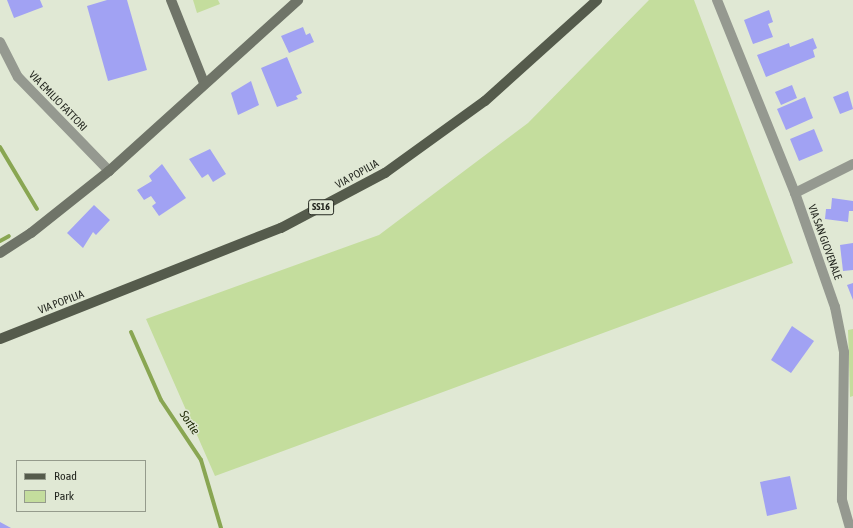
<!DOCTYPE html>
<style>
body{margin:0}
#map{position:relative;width:853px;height:528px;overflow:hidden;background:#e0e8d4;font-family:"Asap Condensed",sans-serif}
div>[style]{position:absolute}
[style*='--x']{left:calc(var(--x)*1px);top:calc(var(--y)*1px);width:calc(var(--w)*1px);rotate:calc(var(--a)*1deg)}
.green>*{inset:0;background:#c4dd9d}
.stream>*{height:4px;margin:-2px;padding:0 2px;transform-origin:2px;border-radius:2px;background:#89a652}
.building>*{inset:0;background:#a1a2f3}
.street>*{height:10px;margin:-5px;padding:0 5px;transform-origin:5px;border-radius:5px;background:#959990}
.secondary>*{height:10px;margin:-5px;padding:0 5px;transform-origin:5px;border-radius:5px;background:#6f7468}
.primary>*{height:10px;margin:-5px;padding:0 5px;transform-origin:5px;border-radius:5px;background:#555b4c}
span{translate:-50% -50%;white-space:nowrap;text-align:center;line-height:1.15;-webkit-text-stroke:3px #e0e8d4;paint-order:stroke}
.shield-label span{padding:1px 3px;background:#e0e8d4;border:1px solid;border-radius:3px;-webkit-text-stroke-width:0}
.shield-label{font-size:10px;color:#252821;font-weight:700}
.street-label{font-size:11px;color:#252821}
.water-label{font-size:12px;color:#232e0a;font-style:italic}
.legend{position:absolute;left:16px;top:460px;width:130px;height:52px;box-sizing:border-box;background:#e0e8d4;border:1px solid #959b8c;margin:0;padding:5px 7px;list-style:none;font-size:12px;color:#252821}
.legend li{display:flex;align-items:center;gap:8px;height:20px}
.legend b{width:20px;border:1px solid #959b8c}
</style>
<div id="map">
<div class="green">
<div style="clip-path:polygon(193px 0,218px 0,220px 4px,197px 13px)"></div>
<div style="clip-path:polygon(649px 0,694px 0,793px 263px,215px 476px,146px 319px,379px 235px,528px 123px)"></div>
<div style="clip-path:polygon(853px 329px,853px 396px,850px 397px,848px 330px)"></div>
</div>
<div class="stream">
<div style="--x:0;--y:147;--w:72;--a:59.2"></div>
<div style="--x:0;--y:241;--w:10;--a:-29"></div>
<div style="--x:131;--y:332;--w:74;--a:66.2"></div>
<div style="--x:161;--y:400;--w:72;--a:56.3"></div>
<div style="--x:201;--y:460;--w:71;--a:73.6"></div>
</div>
<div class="building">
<div style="clip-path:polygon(7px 0,40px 0,43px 7px,14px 18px)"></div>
<div style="clip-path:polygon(107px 0,127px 0,147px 70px,108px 81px,87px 6px)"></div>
<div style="clip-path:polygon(769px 10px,773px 22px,768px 24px,773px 37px,753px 44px,744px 20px)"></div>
<div style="clip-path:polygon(303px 27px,306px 35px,310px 33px,314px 42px,289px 53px,281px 36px)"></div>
<div style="clip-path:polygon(813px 38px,817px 48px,813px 50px,815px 57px,766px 77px,757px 55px,789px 43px,790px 47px)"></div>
<div style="clip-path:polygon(287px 57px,302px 93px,296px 96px,298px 99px,277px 107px,261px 68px)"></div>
<div style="clip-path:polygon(251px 81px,259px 105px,238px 115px,231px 93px)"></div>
<div style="clip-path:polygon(792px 85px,797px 98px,781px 105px,775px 92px)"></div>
<div style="clip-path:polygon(848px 91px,853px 109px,840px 114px,833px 97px)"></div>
<div style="clip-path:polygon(805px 97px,813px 118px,786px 130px,777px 109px)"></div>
<div style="clip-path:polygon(814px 129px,823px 151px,799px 161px,790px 139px)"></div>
<div style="clip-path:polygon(210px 149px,226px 174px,213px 182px,208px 174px,202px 178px,189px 159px)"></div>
<div style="clip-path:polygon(162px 164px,186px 198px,159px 216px,152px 206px,156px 203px,151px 196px,144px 200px,137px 190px,152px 181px,149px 176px)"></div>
<div style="clip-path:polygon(832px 198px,853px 201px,853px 211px,849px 211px,848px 222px,825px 219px,826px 209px,831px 209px)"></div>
<div style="clip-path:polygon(94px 205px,110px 220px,96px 235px,93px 232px,83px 248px,67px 233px)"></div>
<div style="clip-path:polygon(853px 243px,853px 270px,843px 271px,840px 245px)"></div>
<div style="clip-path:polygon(853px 283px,853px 300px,847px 285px)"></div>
<div style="clip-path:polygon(792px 326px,814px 341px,791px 373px,771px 360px)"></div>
<div style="clip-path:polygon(790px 476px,797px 509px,767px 516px,760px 482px)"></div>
<div style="clip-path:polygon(0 522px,11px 528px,0 528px)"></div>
</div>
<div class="street">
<div style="--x:717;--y:0;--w:208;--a:68"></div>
<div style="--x:795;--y:193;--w:121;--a:70.7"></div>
<div style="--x:835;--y:307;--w:46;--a:78.7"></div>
<div style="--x:844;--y:352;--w:148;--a:90.8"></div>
<div style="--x:842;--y:500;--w:29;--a:74"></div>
<div style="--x:0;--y:42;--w:39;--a:63"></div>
<div style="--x:18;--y:77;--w:131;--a:45.9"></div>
<div style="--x:795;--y:193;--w:65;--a:-26.6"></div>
</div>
<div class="secondary">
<div style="--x:171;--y:0;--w:89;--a:68.3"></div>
<div style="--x:0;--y:253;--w:37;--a:-33"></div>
<div style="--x:31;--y:233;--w:100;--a:-38.5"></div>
<div style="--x:109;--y:171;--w:255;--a:-42.1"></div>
</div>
<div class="primary">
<div style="--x:0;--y:339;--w:302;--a:-21.6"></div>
<div style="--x:281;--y:228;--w:118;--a:-27.9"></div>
<div style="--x:385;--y:173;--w:123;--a:-35.8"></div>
<div style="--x:485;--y:101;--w:151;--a:-42"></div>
</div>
<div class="shield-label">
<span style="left:321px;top:207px">SS16</span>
</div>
<div class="street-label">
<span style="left:58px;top:101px;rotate:46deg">VIA EMILIO FATTORI</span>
<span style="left:357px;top:174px;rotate:-29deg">VIA POPILIA</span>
<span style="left:825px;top:242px;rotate:70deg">VIA SAN GIOVENALE</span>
<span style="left:61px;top:302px;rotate:-21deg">VIA POPILIA</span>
</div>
<div class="water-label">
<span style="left:189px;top:423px;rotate:56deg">Sortie</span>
</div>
<ul class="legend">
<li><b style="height:5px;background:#555b4c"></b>Road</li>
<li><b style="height:11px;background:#c4dd9d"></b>Park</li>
</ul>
</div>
